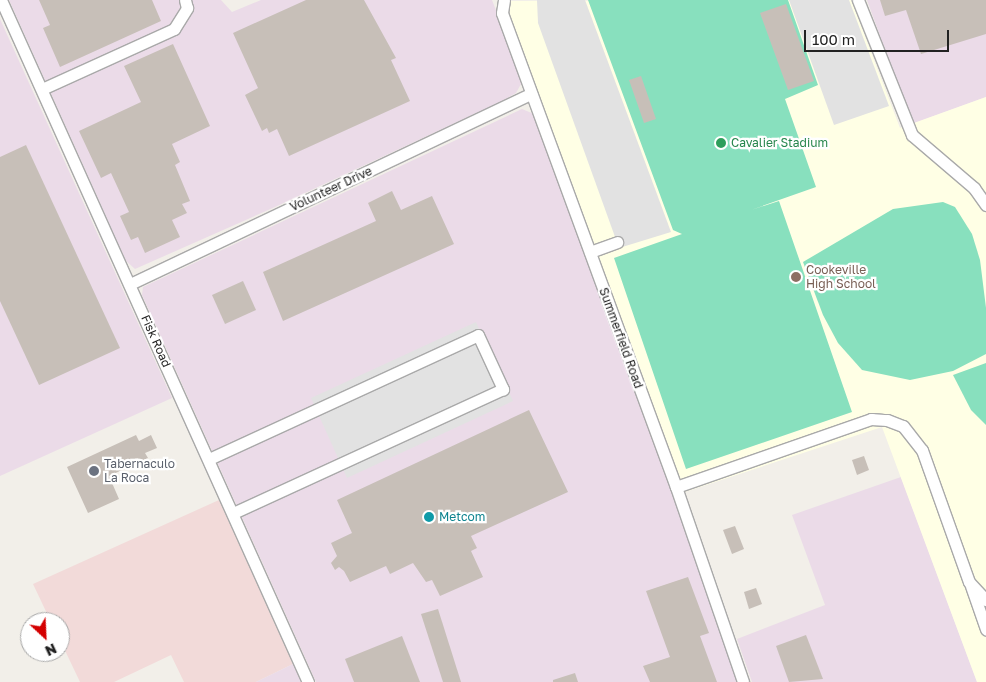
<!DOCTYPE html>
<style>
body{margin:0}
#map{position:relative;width:986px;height:682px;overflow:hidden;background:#f2efe9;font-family:"Golos Text",sans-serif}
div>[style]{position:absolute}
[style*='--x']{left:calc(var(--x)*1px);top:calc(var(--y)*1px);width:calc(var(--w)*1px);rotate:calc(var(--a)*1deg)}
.commercial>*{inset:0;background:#f2dad9}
.industrial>*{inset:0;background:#ebdbe8}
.education>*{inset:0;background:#ffffe5}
.pitch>*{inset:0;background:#88e0be}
.parking>*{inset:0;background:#e2e2e2}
.building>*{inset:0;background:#c7bfb8}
.roads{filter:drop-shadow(1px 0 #a9a9a9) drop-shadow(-1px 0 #a9a9a9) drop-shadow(0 1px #a9a9a9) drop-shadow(0 -1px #a9a9a9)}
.minor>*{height:11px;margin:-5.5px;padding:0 5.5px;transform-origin:5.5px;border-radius:5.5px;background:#fff}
.dots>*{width:14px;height:14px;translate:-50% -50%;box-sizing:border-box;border:2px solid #fff;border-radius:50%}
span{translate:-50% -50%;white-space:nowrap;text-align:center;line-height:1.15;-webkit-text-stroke:4.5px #fff;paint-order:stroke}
.leisure-label{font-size:12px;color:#27864d}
.left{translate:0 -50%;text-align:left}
.street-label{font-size:12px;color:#222}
.education-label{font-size:12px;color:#785e54}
.worship-label{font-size:12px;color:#5b616d}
.culture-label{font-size:12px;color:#0d838f}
.north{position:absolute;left:20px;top:612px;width:50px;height:50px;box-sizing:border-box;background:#fff;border:1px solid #a7a7a7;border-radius:50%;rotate:155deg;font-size:14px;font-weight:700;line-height:20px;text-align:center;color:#222}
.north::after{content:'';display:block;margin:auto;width:18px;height:22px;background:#d40000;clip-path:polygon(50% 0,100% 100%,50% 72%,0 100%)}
.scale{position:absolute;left:804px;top:30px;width:145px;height:22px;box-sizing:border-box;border:2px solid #222;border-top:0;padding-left:6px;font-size:15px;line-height:18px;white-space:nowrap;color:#222;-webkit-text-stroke:4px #fff;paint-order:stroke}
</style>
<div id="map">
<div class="commercial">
<div style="clip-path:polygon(219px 500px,293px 664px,256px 682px,184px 682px,171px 655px,114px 682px,80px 682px,60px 640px,60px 622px,51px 622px,33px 584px)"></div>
</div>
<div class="industrial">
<div style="clip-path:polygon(9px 0,221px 0,232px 12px,261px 0,492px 0,520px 74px,521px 84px,516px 93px,502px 101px,275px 207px,135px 269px,126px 261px)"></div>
<div style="clip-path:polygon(867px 0,986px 0,986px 97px,912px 124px)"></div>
<div style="clip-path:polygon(0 19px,172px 398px,0 476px)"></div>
<div style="clip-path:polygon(522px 109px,534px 114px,737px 669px,738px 682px,316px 682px,142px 295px,143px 287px)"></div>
<div style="clip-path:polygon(901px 477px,977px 682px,752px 682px,737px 639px,825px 605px,792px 515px)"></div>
<div style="clip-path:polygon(293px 664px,301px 682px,256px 682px)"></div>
</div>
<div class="education">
<div style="clip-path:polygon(851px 0,900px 128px,986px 97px,986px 682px,977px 682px,882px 427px,685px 492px,510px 17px,508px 1px)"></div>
</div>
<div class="pitch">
<div style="clip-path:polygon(588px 0,788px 0,818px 85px,785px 99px,816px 187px,751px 210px,779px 201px,852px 412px,686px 469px,614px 258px,682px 234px,673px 230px)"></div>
<div style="clip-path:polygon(943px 202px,955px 207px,972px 234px,980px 260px,986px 308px,986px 354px,953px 371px,910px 380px,862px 370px,838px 343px,823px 315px,803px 262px,893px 209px)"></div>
<div style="clip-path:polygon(986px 363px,986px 425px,971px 410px,953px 375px)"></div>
</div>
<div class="parking">
<div style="clip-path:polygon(537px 0,585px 0,671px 232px,619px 248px,538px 23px)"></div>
<div style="clip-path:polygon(789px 0,849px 0,889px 106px,834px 125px)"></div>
<div style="clip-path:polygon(476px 322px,513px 401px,347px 478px,311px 398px)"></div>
</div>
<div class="building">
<div style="clip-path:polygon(39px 0,152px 0,161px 21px,60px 67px,43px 28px,50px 25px)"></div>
<div style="clip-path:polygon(306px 0,364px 0,396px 58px,391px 60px,410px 101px,289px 156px,277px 129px,269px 133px,267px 128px,262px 131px,245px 95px,258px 88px,233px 33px)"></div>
<div style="clip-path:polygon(880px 0,986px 0,986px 34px,921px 54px,906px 10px,885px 16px)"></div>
<div style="clip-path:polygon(786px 4px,814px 81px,788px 90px,760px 13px)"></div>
<div style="clip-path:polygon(173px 44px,210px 126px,172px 144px,180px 162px,175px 165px,190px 201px,182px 204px,187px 213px,172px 220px,180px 237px,145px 253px,138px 237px,131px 240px,120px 216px,129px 212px,111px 173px,101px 178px,79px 131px,141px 102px,124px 66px)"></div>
<div style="clip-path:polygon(641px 76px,656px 119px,644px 123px,629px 80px)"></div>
<div style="clip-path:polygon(26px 145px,120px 348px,39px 385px,0 301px,0 157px)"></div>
<div style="clip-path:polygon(392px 191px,401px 210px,432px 196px,454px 244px,283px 321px,263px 272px,376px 221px,368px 203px)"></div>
<div style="clip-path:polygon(243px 281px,256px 310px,225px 324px,212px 295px)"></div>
<div style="clip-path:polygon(529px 410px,568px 492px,471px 536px,477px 548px,471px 551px,483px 577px,440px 596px,432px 580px,426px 582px,413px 563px,390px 574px,386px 566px,350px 582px,344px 571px,339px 567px,335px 570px,331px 563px,337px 556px,331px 543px,352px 533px,337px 500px)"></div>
<div style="clip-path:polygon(136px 435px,139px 441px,151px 435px,157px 448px,145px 453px,148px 458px,109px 476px,119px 499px,88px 513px,67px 467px)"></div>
<div style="clip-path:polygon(864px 456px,869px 470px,857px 475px,852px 460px)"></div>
<div style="clip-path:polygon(735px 526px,744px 549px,732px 554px,723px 530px)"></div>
<div style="clip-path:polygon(688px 577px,709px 633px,700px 636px,717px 682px,650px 682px,643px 666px,670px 657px,646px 591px)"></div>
<div style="clip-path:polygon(756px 588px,762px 604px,749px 609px,744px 592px)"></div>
<div style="clip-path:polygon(438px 609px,461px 682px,443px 682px,421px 614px)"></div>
<div style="clip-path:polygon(806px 635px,823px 679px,789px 682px,776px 646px)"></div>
<div style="clip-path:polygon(402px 636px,420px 682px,354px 682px,345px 659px)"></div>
<div style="clip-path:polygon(575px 673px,578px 682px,553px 682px,553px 680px)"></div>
</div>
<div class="roads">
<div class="minor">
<div style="--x:1;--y:0;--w:748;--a:65.77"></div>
<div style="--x:504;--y:0;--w:13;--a:99"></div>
<div style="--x:502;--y:13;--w:505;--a:69.84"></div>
<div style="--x:676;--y:487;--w:206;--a:71"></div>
<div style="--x:858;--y:0;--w:145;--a:68.2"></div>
<div style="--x:912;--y:135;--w:82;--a:40.5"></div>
<div style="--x:974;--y:188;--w:21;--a:55"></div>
<div style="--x:42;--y:89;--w:145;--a:-24.4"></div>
<div style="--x:174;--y:29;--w:25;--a:-58"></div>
<div style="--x:187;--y:8;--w:8;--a:-104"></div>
<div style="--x:590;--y:252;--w:29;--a:-20"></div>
<div style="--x:130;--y:284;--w:444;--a:-25.4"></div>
<div style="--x:209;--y:459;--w:296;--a:-24.7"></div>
<div style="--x:478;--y:335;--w:60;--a:65.2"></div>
<div style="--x:503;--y:389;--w:297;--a:155.3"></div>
<div style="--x:676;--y:487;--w:207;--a:-19.2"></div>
<div style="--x:871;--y:419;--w:16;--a:4"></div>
<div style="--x:887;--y:420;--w:17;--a:21"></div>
<div style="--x:903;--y:426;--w:31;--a:52"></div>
<div style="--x:922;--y:450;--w:140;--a:70.4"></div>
<div style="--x:969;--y:582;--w:25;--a:47"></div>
<div style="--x:971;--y:586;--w:46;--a:70.8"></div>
</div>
</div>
<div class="dots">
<div style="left:721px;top:143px;background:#2e9e5b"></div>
<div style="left:796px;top:277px;background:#8d6e63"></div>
<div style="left:94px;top:471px;background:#6b7280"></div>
<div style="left:429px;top:517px;background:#0f9aa8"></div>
</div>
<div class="leisure-label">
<span class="left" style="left:731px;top:143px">Cavalier Stadium</span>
</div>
<div class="street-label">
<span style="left:331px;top:189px;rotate:-25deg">Volunteer Drive</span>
<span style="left:621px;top:338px;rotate:70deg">Summerfield Road</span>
<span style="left:156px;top:341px;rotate:66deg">Fisk Road</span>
</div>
<div class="education-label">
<span class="left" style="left:806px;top:277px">Cookeville<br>High School</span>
</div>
<div class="worship-label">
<span class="left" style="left:104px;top:471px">Tabernaculo<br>La Roca</span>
</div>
<div class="culture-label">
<span class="left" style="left:439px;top:517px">Metcom</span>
</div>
<div class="north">N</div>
<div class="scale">100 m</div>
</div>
